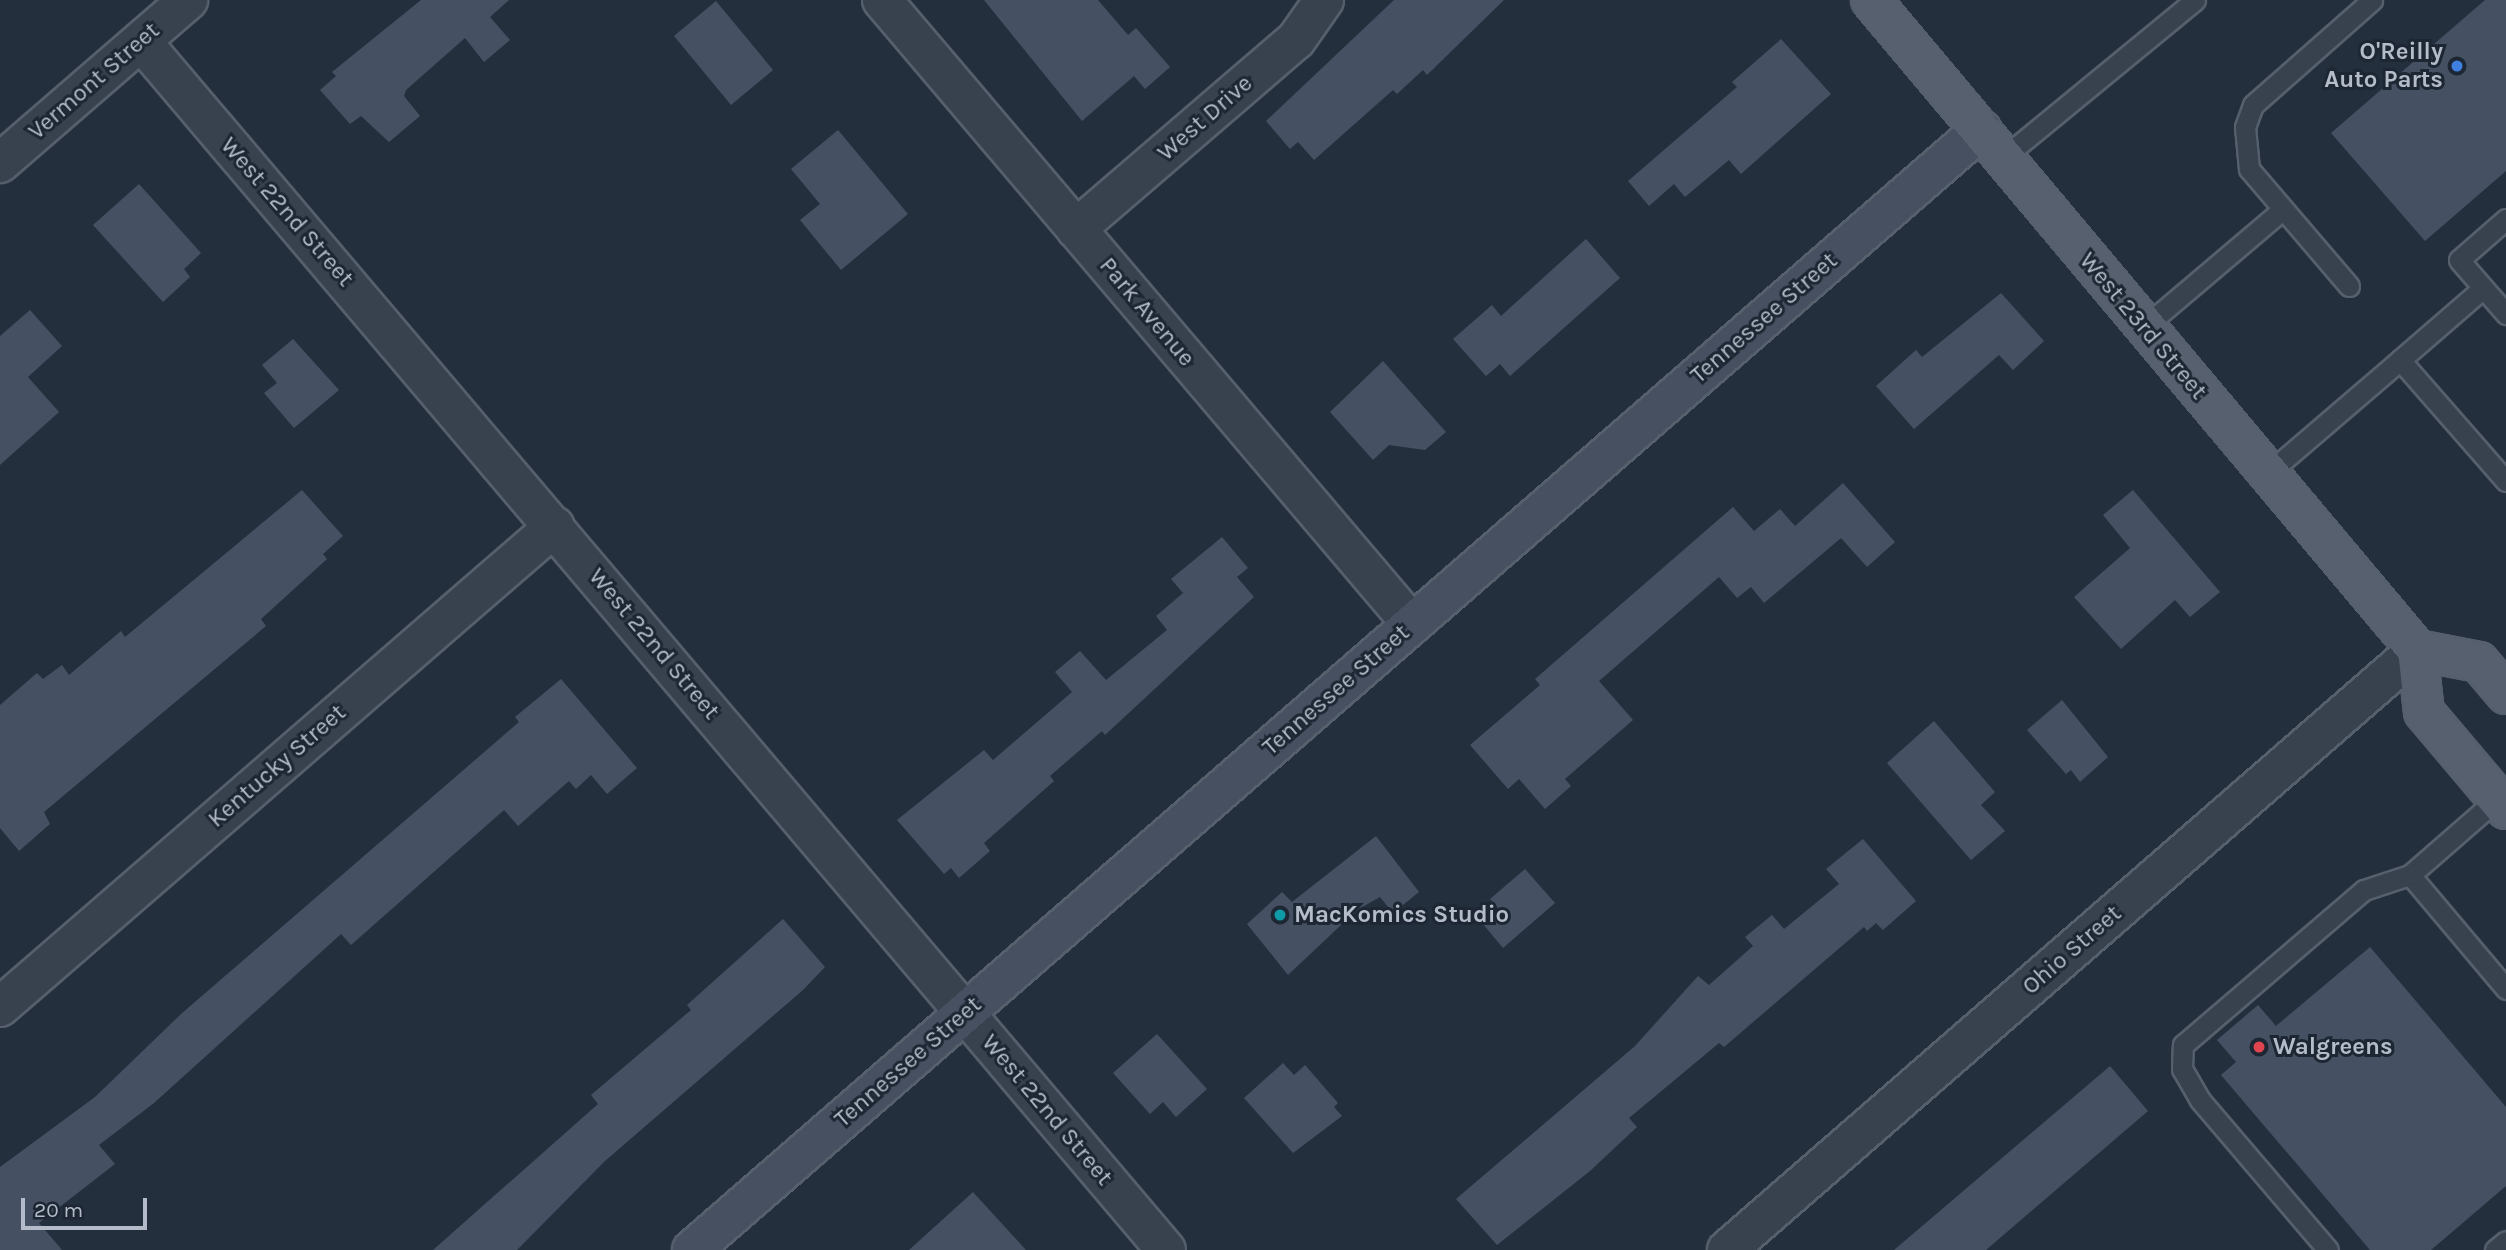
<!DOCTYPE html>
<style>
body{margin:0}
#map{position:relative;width:2506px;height:1250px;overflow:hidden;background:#242f3e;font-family:Karla,sans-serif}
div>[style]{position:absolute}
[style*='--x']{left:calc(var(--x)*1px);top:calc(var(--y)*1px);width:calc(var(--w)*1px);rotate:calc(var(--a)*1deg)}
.building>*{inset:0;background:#455162}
.roads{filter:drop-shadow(2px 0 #565f6c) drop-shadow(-2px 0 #565f6c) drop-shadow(0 2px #565f6c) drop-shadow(0 -2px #565f6c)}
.lane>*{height:19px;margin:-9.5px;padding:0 9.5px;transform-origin:9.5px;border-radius:9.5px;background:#38414e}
.street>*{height:38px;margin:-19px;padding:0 19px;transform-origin:19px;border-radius:19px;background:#38414e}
.secondary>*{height:38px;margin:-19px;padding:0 19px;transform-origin:19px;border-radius:19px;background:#465061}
.primary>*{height:38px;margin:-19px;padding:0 19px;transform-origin:19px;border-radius:19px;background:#56606e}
.dots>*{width:19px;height:19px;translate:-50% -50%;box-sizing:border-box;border:4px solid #1d2633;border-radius:50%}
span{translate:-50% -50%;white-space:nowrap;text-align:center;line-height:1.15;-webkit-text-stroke:6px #1d2633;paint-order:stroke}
.poi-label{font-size:24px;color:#b4bcc9;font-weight:700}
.right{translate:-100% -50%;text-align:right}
.left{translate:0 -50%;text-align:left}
.street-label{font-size:24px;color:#b4bcc9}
.scale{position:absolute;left:21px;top:1198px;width:126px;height:32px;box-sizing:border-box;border:4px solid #b4bcc9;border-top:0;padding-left:9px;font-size:21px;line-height:24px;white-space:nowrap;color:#b4bcc9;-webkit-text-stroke:5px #1d2633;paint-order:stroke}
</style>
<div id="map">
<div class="building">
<div style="clip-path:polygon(421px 0,509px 0,490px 17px,510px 40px,484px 62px,465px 38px,406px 90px,404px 96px,420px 116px,389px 142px,361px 116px,350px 124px,320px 90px,336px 76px,332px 72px)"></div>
<div style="clip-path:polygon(984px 0,1098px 0,1128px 35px,1136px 28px,1170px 67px,1145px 89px,1134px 76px,1082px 121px)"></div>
<div style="clip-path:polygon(1394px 0,1504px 0,1427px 75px,1423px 70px,1397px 94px,1393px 90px,1314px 160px,1298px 142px,1290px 149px,1266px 121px)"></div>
<div style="clip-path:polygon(2485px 0,2506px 0,2506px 171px,2425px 241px,2331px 133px)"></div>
<div style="clip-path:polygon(716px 1px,773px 70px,731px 105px,674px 36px)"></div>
<div style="clip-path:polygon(1781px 39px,1831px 94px,1741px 174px,1729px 160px,1685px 197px,1674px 184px,1649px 206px,1628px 181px,1737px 87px,1732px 82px)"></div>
<div style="clip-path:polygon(838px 130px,908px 214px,841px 270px,800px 220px,820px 204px,791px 169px)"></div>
<div style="clip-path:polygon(139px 184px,201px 253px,184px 269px,190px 277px,163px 302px,93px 225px)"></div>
<div style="clip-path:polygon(1586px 239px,1620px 278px,1510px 376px,1500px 364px,1486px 376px,1453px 339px,1492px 305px,1501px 316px)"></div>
<div style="clip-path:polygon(2001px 293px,2044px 341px,2013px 370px,1999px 355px,1914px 429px,1876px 386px,1916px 350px,1922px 357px)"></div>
<div style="clip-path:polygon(30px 310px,62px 346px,28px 377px,59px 412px,0 465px,0 336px)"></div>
<div style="clip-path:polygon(293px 339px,339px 390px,294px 428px,264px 393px,277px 383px,262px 365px)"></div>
<div style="clip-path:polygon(1383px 361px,1446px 432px,1425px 450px,1389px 445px,1373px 460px,1330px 412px)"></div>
<div style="clip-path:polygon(1843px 483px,1895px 542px,1867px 567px,1841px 538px,1764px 603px,1751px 587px,1737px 598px,1719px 577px,1599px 681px,1633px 720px,1565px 779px,1571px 786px,1545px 809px,1519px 779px,1508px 789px,1470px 745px,1540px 685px,1535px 679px,1733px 507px,1754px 531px,1780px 509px,1795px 526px)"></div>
<div style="clip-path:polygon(302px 490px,343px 536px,323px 554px,327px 559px,261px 619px,266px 626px,44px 812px,50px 824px,19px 851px,0 828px,0 705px,37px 673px,43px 679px,62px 665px,69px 675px,121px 631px,125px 637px)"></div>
<div style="clip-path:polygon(2133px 490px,2220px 592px,2190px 617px,2175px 600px,2121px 649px,2074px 597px,2130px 548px,2103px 515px)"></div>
<div style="clip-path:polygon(1222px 537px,1248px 568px,1237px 577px,1254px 597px,1105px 735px,1102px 731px,1050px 776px,1054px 781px,984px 843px,990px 851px,959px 878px,951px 868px,944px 874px,897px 820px,984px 750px,993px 760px,1072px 692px,1055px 672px,1080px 651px,1106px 680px,1167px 630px,1156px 616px,1183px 593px,1171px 579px)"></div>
<div style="clip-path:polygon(561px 679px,637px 768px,607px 794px,591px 775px,576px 789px,569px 781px,518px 826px,504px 810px,351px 945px,341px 934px,154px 1103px,99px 1145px,115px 1164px,39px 1223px,62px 1250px,0 1250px,0 1167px,95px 1097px,181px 1014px,519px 722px,515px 717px)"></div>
<div style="clip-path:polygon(2062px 700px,2108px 757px,2080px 782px,2071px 770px,2066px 774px,2027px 730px)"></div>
<div style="clip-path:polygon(1934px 721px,1995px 792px,1981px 805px,2005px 831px,1971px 860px,1887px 763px)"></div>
<div style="clip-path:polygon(1376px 836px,1419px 892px,1393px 913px,1380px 897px,1357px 910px,1288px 975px,1247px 924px,1282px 892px,1292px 902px)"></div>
<div style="clip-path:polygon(1863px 839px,1916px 901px,1883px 930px,1876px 923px,1867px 931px,1864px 927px,1724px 1047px,1719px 1043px,1629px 1118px,1637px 1127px,1590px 1171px,1497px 1245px,1456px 1199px,1635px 1046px,1698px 976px,1709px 985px,1753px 946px,1745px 937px,1772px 915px,1784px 929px,1839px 884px,1826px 869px)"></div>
<div style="clip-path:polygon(1525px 869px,1555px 903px,1503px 948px,1482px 923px,1499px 909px,1490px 899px)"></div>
<div style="clip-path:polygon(783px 919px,825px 967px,803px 990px,605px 1161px,517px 1250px,433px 1250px,598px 1104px,591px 1095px,691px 1010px,687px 1005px)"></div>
<div style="clip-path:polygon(2370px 947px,2506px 1107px,2506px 1186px,2431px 1250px,2370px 1250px,2221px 1075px,2236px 1062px,2217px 1040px,2258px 1005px,2276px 1026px)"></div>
<div style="clip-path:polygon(1157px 1034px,1207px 1089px,1176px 1117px,1163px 1102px,1150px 1114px,1113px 1073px)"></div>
<div style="clip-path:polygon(1283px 1063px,1294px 1075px,1305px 1065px,1338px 1103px,1334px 1107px,1342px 1116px,1293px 1153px,1244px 1098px)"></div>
<div style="clip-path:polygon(2110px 1066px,2148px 1111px,1986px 1250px,1894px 1250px)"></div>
<div style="clip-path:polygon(973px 1192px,1026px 1250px,909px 1250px)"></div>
</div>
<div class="roads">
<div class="lane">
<div style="--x:2004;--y:157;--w:247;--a:-39.4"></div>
<div style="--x:2506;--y:219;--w:62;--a:138.9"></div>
<div style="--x:2459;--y:260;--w:72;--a:49"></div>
<div style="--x:2349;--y:286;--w:154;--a:-130.5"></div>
<div style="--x:2249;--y:169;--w:42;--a:-95.4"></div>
<div style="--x:2245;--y:127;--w:23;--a:-70"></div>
<div style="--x:2253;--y:105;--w:159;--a:-41.4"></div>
<div style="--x:2144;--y:327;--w:182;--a:-40.3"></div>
<div style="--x:2400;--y:360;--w:110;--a:-40.9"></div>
<div style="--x:2266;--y:475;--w:177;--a:-40.6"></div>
<div style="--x:2400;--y:360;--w:161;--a:48.8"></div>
<div style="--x:2410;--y:875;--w:149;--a:49.9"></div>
<div style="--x:2328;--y:1250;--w:197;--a:-130.5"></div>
<div style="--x:2200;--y:1100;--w:36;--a:-120"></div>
<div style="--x:2182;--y:1069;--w:24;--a:-88"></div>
<div style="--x:2183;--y:1045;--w:238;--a:-40.6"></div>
<div style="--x:2364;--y:890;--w:48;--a:-18.1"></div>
<div style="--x:2410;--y:875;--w:116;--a:-41.1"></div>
<div style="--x:2495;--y:1250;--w:14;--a:-39"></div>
</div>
<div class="street">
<div style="--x:882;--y:0;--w:819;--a:49.66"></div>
<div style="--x:141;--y:41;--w:1585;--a:49.71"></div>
<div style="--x:0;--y:163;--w:249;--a:-40.9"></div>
<div style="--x:1076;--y:229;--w:290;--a:-40.7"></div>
<div style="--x:1296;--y:40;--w:49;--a:-55"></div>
<div style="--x:0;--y:1007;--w:734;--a:-40.91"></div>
<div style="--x:1727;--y:1250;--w:914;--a:-41.01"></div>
</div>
<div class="secondary">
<div style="--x:692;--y:1250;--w:1708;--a:-40.99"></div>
</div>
<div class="primary">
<div style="--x:1871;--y:0;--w:849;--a:49.97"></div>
<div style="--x:2417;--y:650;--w:62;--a:83.6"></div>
<div style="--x:2424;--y:712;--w:127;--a:49.8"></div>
<div style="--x:2417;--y:650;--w:63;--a:11"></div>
<div style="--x:2479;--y:662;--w:42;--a:49.8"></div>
</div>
</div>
<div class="dots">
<div style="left:2457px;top:66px;background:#3f7fe0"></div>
<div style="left:1280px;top:915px;background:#0f9aa8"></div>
<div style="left:2259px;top:1047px;background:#e0444e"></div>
</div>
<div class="poi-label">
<span class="right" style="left:2443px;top:66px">O'Reilly<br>Auto Parts</span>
<span class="left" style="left:1294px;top:915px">MacKomics Studio</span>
<span class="left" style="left:2273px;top:1047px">Walgreens</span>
</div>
<div class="street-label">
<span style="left:94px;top:81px;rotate:-41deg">Vermont Street</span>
<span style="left:1205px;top:118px;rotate:-41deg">West Drive</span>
<span style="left:287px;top:212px;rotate:49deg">West 22nd Street</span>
<span style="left:1147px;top:312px;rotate:50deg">Park Avenue</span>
<span style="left:1764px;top:318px;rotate:-41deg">Tennessee Street</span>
<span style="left:2143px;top:326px;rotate:50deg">West 23rd Street</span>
<span style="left:654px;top:644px;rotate:50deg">West 22nd Street</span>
<span style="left:1336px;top:690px;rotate:-41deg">Tennessee Street</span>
<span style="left:277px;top:766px;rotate:-41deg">Kentucky Street</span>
<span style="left:2072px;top:950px;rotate:-41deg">Ohio Street</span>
<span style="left:908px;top:1062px;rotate:-41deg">Tennessee Street</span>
<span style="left:1047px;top:1110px;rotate:50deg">West 22nd Street</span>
</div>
<div class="scale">20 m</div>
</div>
